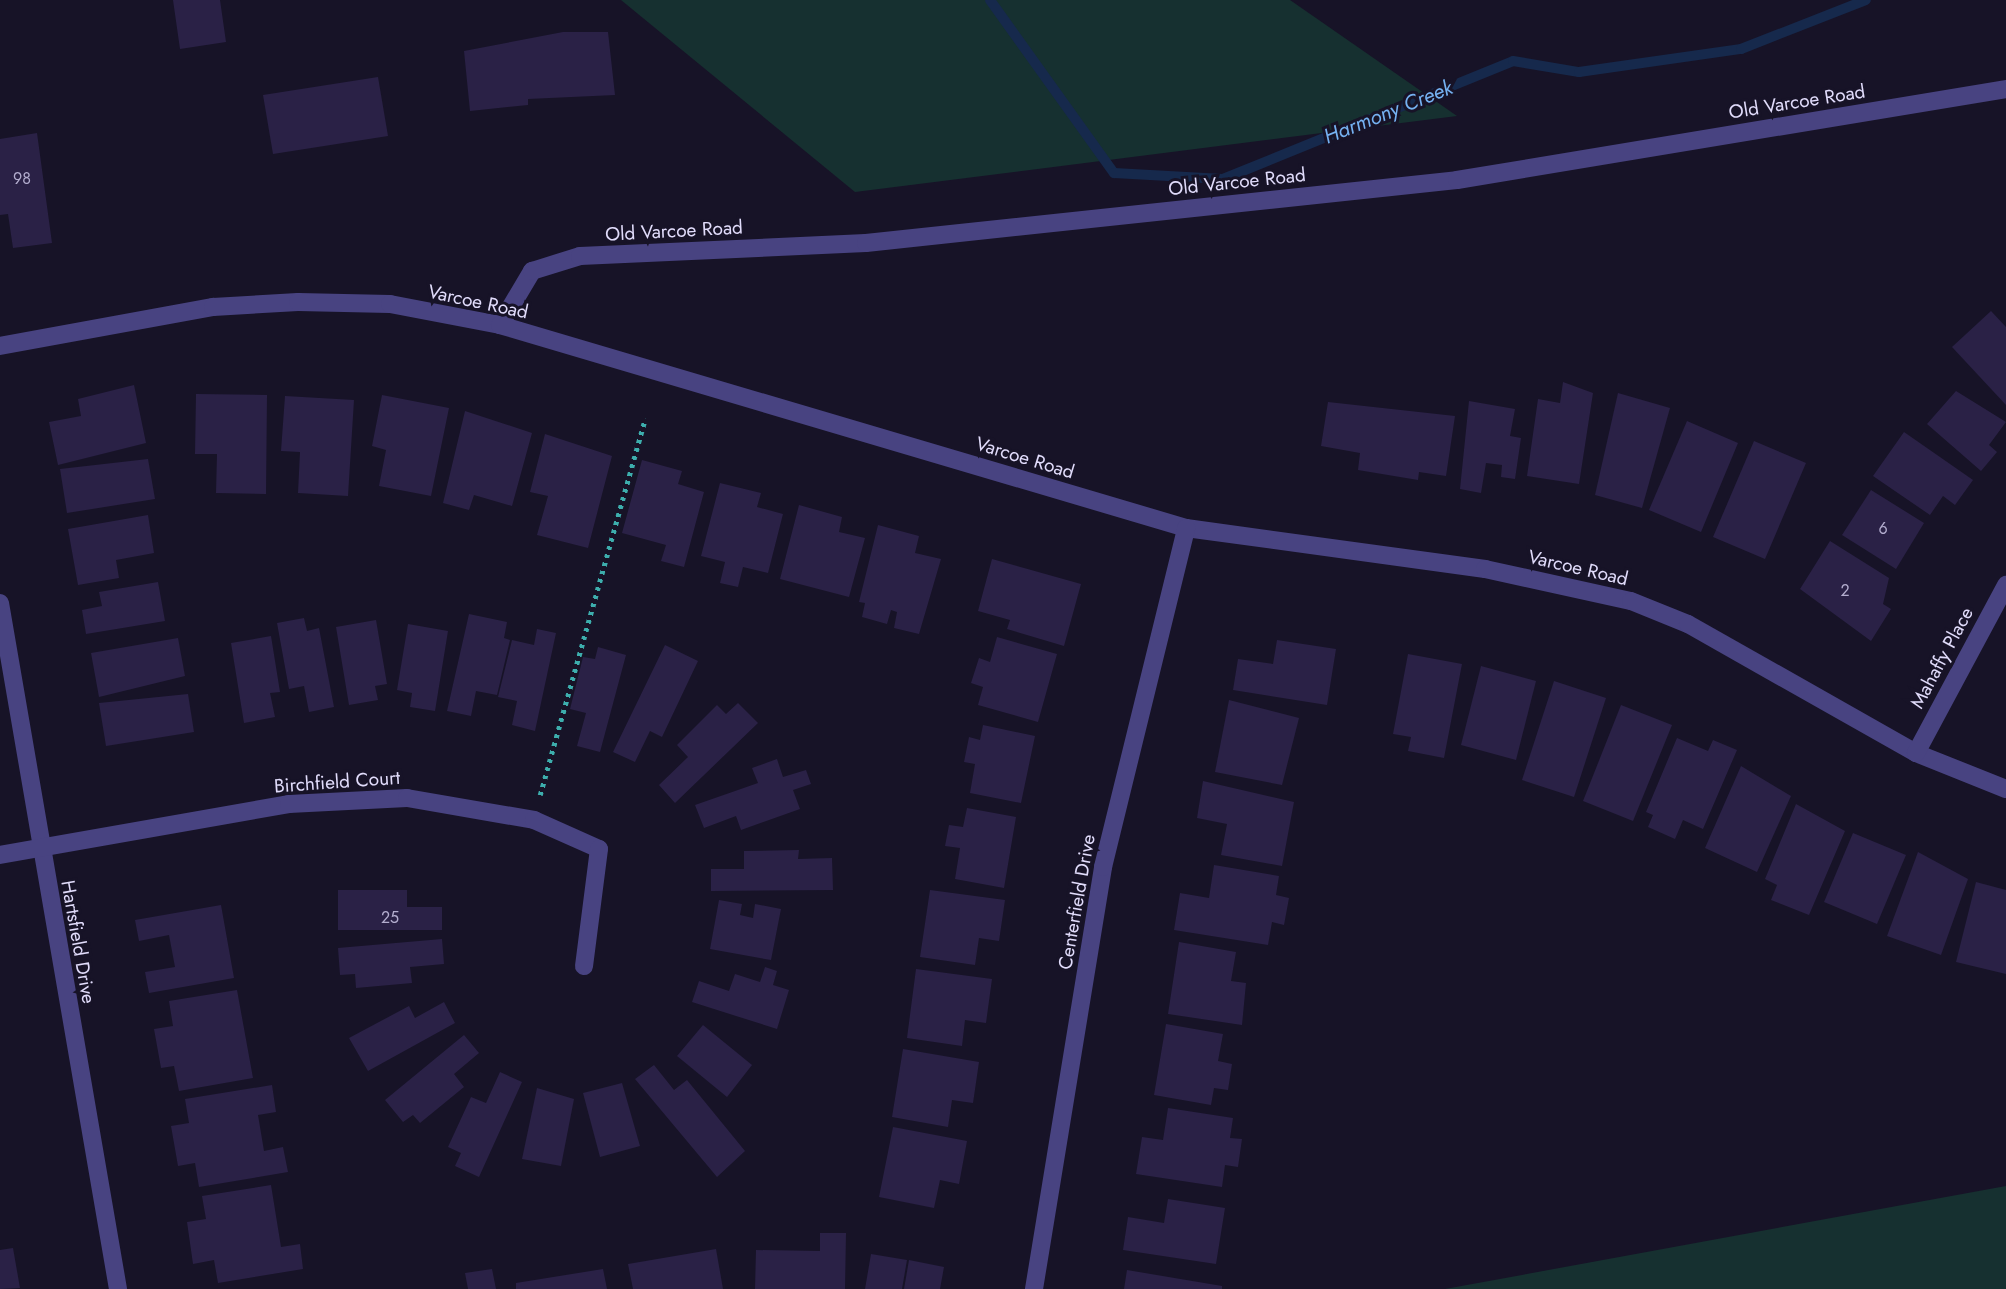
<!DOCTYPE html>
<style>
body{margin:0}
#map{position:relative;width:2006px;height:1289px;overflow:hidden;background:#171327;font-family:Jost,sans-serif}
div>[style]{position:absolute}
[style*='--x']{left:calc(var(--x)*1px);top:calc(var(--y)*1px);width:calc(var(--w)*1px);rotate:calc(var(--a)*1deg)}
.green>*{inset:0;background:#163030}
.stream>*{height:10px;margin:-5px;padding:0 5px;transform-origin:5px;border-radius:5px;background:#16294c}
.building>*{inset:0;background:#2a2146}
.path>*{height:4.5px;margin-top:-2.25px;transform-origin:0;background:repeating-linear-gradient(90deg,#3daead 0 3.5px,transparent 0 8.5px)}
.minor>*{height:18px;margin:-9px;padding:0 9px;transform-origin:9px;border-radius:9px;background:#484381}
span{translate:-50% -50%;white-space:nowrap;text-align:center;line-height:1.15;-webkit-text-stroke:6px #171327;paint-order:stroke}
.number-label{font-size:16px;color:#b3adce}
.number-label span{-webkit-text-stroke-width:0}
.street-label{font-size:19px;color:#e1dcfb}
.water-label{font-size:21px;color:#75b1f1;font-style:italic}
</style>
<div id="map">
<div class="green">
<div style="clip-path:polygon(621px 0,1290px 0,1457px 116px,855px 192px)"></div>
<div style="clip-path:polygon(2006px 1186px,2006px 1289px,1445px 1289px)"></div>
</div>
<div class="stream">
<div style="--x:990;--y:0;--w:213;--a:54.4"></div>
<div style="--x:1114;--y:173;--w:109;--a:3.2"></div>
<div style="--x:1223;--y:179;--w:313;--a:-22.1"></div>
<div style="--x:1513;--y:61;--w:67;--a:9.5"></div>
<div style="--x:1579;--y:72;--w:164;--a:-8.1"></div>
<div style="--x:1741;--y:49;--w:134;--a:-21.4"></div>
</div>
<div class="building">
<div style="clip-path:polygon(173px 0,220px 0,226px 42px,180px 49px)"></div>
<div style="clip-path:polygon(563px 32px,608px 32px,615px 95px,528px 99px,528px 105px,470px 111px,464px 51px)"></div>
<div style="clip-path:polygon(378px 77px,388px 136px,273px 154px,263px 95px)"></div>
<div style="clip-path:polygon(37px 133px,52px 243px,13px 248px,8px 214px,0 215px,0 139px)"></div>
<div style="clip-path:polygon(1991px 311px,2006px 327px,2006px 405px,1952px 347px)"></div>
<div style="clip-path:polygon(1563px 382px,1593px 393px,1579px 484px,1527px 476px,1538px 399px,1560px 403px)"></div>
<div style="clip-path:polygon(134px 385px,146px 443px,58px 465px,49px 422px,81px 416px,78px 399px)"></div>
<div style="clip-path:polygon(1956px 391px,2006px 422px,1989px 445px,1997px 452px,1981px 471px,1927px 424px)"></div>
<div style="clip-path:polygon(1618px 393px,1670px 408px,1642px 508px,1595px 495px)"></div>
<div style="clip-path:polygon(196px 394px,267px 395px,266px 494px,216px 493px,217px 454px,195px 454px)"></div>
<div style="clip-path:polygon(382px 395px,449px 408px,431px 496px,379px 486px,386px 450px,372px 446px)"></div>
<div style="clip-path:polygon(285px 396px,354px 400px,348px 496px,298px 493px,300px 452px,281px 451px)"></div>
<div style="clip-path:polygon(1469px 401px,1515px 409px,1510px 436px,1521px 438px,1515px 479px,1501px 477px,1502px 465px,1486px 463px,1481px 493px,1460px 489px)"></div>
<div style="clip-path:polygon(1328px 402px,1455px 416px,1446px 476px,1419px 472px,1418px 480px,1358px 470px,1360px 453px,1321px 446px)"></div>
<div style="clip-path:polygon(465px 411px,532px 433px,512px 506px,474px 495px,469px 510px,443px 503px)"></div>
<div style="clip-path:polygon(1687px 421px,1738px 443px,1701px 532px,1649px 510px)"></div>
<div style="clip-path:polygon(1904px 432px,1973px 480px,1955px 505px,1943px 496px,1930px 515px,1873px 476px)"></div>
<div style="clip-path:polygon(545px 434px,612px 456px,588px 548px,537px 535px,548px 496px,530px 492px)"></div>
<div style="clip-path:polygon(1754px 441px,1806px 463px,1765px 559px,1713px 537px)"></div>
<div style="clip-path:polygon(148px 459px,155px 499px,67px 513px,60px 469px)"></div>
<div style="clip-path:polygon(642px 460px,682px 471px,678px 484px,704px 492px,684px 567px,661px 561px,666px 545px,622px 533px)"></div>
<div style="clip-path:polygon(720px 483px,761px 493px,757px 507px,783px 514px,768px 573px,743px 567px,738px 587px,720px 583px,725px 562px,701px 556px)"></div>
<div style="clip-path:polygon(1871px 490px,1924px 523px,1896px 569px,1842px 535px)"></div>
<div style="clip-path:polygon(799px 505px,842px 517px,839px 532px,865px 538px,849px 597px,780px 579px)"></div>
<div style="clip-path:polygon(148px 515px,154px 553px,116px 560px,119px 578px,78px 585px,68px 529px)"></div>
<div style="clip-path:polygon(878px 525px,919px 536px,915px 553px,941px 559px,919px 634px,894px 628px,897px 612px,891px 610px,887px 624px,862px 617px,865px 603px,859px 602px)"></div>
<div style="clip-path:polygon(1830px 541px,1889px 578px,1883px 604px,1891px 609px,1871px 641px,1800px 589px)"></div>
<div style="clip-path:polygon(992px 559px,1081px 584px,1064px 646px,1007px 629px,1010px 620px,978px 611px)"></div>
<div style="clip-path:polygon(158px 582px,165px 621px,86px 634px,82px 610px,102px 606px,99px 592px)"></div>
<div style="clip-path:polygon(469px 614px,507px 622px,504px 638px,510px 640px,497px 695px,476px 691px,471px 716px,447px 711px)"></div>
<div style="clip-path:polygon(304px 618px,307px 631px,319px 628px,334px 707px,309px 712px,304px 686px,289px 689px,277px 623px)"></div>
<div style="clip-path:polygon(376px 620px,387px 684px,375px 686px,378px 700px,349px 705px,336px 627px)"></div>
<div style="clip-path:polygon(408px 624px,448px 631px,435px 711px,410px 707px,412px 693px,397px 690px)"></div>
<div style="clip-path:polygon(537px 629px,556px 633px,535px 731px,512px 725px,517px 701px,498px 697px,512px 640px,534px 645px)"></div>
<div style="clip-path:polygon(271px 636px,280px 692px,270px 693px,275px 717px,244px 723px,231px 643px)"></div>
<div style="clip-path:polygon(997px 637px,1057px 654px,1038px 722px,978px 705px,983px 687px,971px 683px,979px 658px,990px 662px)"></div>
<div style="clip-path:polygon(178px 638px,185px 676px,99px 697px,91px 653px)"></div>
<div style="clip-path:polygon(1277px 640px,1336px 649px,1327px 705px,1233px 690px,1238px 659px,1273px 664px)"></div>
<div style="clip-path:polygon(665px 645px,698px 661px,662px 737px,650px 731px,635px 762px,613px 752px)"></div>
<div style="clip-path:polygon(598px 647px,626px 655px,600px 752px,577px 746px,586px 713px,570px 709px,583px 657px,595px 659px)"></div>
<div style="clip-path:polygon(1408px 654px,1462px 664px,1444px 758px,1408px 751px,1411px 737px,1393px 734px)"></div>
<div style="clip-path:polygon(1481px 666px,1536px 681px,1516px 760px,1461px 745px)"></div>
<div style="clip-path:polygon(1554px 681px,1606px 698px,1574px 797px,1522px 780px)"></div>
<div style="clip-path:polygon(188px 694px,194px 732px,106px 746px,99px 703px)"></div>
<div style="clip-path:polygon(1229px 700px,1299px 718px,1282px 785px,1215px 772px)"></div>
<div style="clip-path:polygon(738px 703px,758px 723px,675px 803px,659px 785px,688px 757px,677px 745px,717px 705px,726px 714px)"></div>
<div style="clip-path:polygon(1621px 705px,1672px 725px,1633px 821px,1583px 801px)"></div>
<div style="clip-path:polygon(983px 725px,1035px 736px,1021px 803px,970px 793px,975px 764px,964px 762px,969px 737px,980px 740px)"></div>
<div style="clip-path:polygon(1677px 738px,1708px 751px,1713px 740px,1737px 750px,1703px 829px,1683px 820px,1675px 839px,1648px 827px,1653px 815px,1646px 812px)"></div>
<div style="clip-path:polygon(777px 759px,783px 777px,806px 770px,811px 784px,793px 790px,800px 809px,741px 830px,736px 816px,704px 828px,695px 805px,758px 783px,752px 768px)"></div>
<div style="clip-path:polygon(1741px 766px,1791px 796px,1757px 872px,1705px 848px)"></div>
<div style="clip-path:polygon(1203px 781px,1294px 802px,1282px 866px,1221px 855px,1227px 824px,1197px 818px)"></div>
<div style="clip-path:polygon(1796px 804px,1845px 831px,1809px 915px,1771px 900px,1777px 885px,1765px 879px)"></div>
<div style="clip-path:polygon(967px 808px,1016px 817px,1004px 888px,955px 879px,960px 848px,945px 846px,949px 825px,963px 827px)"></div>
<div style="clip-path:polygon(1853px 833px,1906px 855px,1877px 924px,1824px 902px)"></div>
<div style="clip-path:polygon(799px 850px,798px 859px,832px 858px,833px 890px,711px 891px,711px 869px,744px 869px,744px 851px)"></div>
<div style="clip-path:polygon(1918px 852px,1968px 879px,1941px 955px,1887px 936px)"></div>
<div style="clip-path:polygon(1214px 865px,1279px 876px,1276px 895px,1289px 898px,1284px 925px,1272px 922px,1268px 945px,1174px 930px,1180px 893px,1209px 898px)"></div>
<div style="clip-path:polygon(1976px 882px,2006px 890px,2006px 974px,1956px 962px)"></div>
<div style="clip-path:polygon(338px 890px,407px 890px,407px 907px,442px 907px,442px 930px,338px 930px)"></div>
<div style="clip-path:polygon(930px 890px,1005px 900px,999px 941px,979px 938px,975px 965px,920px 957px)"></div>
<div style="clip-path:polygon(719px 900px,742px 904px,740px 915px,753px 918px,755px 904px,781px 909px,771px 960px,710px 949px)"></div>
<div style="clip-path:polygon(221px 905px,234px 978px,149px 993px,145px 972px,175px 967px,169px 935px,139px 941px,135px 920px)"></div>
<div style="clip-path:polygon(442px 939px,444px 964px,410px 967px,412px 983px,356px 988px,355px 974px,340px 975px,338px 948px)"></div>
<div style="clip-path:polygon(1179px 942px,1236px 952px,1231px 981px,1246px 983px,1242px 1025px,1168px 1014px)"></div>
<div style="clip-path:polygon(765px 967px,777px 971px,773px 985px,789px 990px,777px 1029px,692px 1002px,699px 981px,729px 991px,735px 974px,760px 982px)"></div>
<div style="clip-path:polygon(916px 969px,992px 979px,986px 1023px,965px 1020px,962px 1046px,907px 1038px)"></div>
<div style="clip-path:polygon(237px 990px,253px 1078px,179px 1091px,174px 1066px,161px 1068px,154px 1029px,173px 1026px,169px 1001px)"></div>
<div style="clip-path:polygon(444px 1002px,455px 1023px,368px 1071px,349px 1038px,409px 1006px,415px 1018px)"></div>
<div style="clip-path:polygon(1166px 1024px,1223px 1034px,1218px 1061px,1232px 1064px,1228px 1090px,1214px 1088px,1211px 1105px,1154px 1095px)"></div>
<div style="clip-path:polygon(703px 1025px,752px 1065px,727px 1097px,677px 1056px)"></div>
<div style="clip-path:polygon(464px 1035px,479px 1053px,454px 1074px,464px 1087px,420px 1123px,413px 1115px,403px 1122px,385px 1100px)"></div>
<div style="clip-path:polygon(903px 1049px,979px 1062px,973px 1103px,952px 1100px,948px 1127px,892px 1117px)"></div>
<div style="clip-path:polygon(654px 1065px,674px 1090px,687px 1080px,745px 1151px,717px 1177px,635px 1079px)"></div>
<div style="clip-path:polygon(500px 1072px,522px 1082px,479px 1177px,455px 1166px,461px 1153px,448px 1147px,471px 1097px,486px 1103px)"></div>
<div style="clip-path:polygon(622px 1083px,640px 1146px,600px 1157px,583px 1093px)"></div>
<div style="clip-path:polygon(272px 1085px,276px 1112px,258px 1115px,264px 1151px,283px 1147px,288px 1172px,199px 1187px,195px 1163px,178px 1166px,171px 1126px,189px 1123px,185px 1099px)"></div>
<div style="clip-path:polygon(537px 1088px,574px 1099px,561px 1166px,522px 1159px)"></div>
<div style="clip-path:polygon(1168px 1108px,1233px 1118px,1230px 1138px,1242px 1139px,1238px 1167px,1225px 1165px,1222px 1187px,1136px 1174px,1142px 1137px,1163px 1140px)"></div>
<div style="clip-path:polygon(893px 1127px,967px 1141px,959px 1184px,940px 1180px,934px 1208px,879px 1197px)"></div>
<div style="clip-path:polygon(271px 1185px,281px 1247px,300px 1244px,303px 1269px,218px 1283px,214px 1260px,193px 1264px,187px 1222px,206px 1219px,202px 1196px)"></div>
<div style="clip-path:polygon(1168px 1199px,1225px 1208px,1216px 1264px,1123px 1250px,1128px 1217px,1164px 1223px)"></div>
<div style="clip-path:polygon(820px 1233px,846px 1233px,845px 1289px,755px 1289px,756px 1250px,820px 1251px)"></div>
<div style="clip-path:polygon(13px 1248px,20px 1288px,0 1289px,0 1250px)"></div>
<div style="clip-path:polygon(716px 1249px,723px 1289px,633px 1289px,628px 1264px)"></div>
<div style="clip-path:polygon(871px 1254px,907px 1260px,902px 1289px,865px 1289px)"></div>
<div style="clip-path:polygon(909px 1260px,944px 1267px,940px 1289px,904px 1289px)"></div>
<div style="clip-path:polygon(492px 1269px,496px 1289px,468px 1289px,465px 1273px)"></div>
<div style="clip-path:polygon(603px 1269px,607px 1289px,516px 1289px,516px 1283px)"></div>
<div style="clip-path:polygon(1127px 1270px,1222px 1286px,1222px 1289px,1124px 1289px)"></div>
</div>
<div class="path">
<div style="--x:540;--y:795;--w:391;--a:-74.4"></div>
</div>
<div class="minor">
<div style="--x:500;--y:325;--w:63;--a:-59.3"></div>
<div style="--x:532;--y:271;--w:50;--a:-17.4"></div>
<div style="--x:580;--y:256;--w:286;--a:-2.6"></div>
<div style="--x:866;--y:243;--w:594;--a:-6.08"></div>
<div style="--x:1457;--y:180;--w:556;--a:-9.41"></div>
<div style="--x:0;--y:346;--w:217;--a:-10.4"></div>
<div style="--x:213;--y:307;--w:85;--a:-3.4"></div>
<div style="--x:298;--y:302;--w:92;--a:1.2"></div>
<div style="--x:390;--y:304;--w:112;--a:10.8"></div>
<div style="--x:500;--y:325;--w:715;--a:16.48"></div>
<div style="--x:1186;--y:528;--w:302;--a:7.8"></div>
<div style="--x:1485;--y:569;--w:149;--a:12.4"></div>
<div style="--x:1631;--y:601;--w:61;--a:22"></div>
<div style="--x:1688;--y:624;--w:262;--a:29.5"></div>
<div style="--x:1916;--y:753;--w:97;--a:21.8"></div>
<div style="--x:0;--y:603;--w:696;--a:80.24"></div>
<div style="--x:1916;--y:753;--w:191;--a:-61.8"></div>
<div style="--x:0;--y:855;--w:293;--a:-10"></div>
<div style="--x:289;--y:804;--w:118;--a:-2.9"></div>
<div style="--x:407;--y:798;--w:129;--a:9.8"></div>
<div style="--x:534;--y:820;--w:71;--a:24"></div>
<div style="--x:599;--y:849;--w:118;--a:97.3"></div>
<div style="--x:1034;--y:1289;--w:428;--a:-80.7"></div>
<div style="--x:1103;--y:867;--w:349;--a:-76.2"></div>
</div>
<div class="number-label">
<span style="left:22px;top:179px">98</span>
<span style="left:1883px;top:529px">6</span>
<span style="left:1845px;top:591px">2</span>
<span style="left:390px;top:918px">25</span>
</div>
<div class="street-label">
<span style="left:1797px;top:102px;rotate:-9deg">Old Varcoe Road</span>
<span style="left:1237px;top:182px;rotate:-6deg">Old Varcoe Road</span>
<span style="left:674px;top:231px;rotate:-3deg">Old Varcoe Road</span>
<span style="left:478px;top:302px;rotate:12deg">Varcoe Road</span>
<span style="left:1025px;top:458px;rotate:17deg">Varcoe Road</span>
<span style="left:1578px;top:568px;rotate:13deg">Varcoe Road</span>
<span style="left:1942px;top:658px;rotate:-62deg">Mahaffy Place</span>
<span style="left:337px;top:782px;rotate:-4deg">Birchfield Court</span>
<span style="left:1077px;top:902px;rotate:-80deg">Centerfield Drive</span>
<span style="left:78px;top:942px;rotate:80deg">Hartsfield Drive</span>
</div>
<div class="water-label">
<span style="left:1388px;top:112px;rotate:-22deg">Harmony Creek</span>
</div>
</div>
